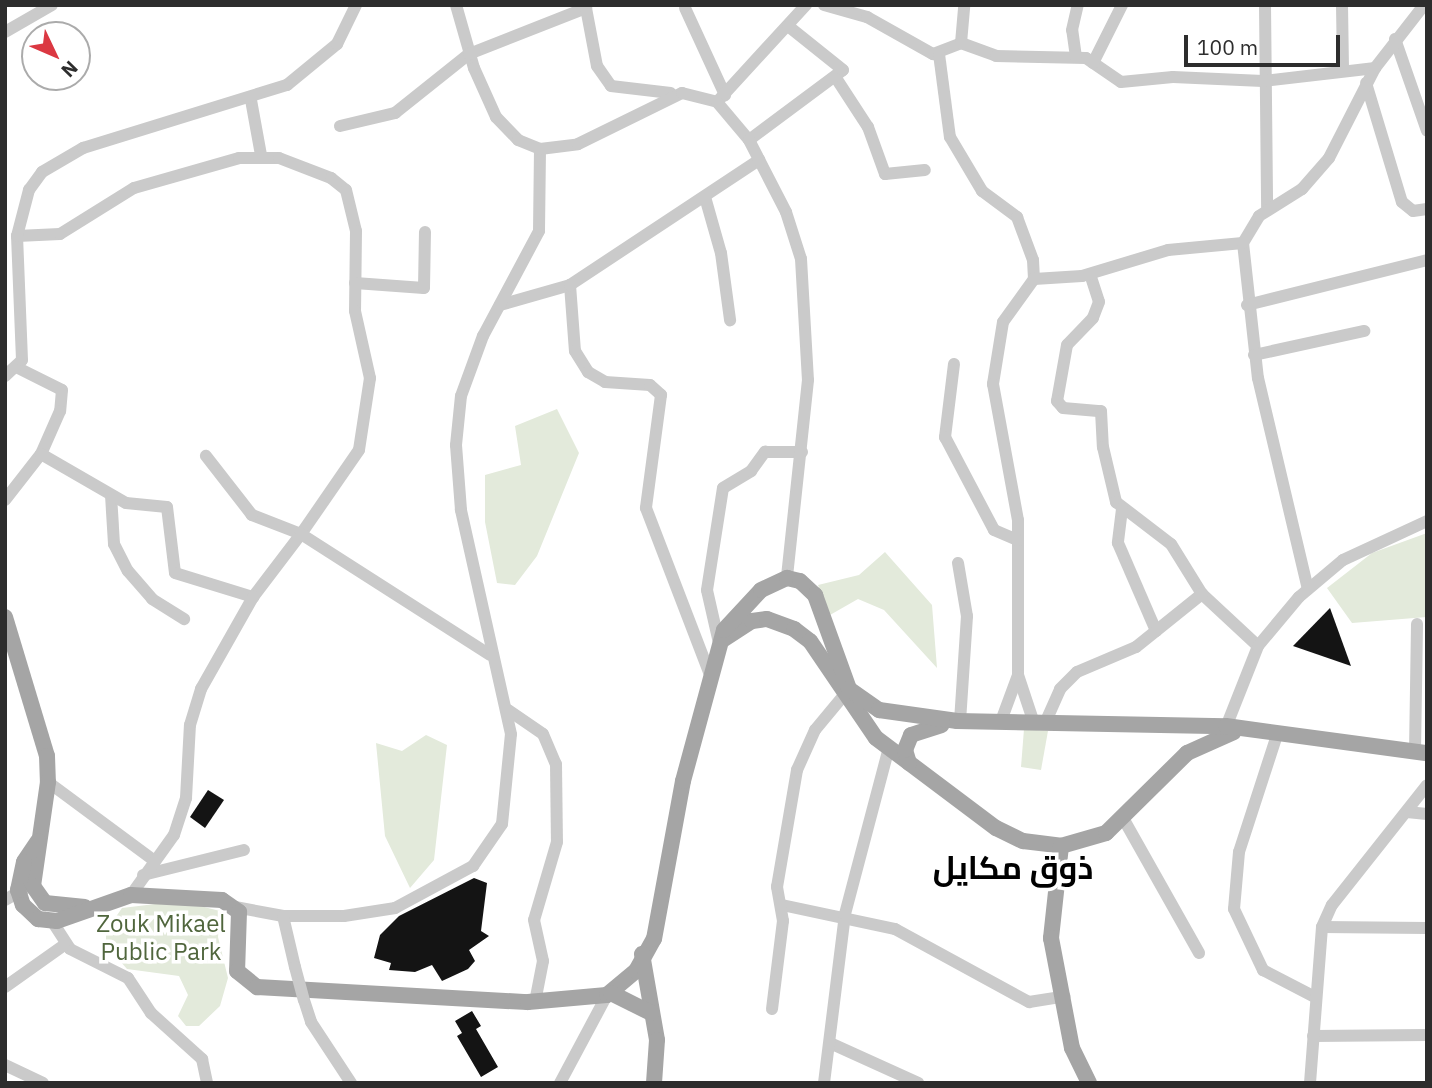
<!DOCTYPE html>
<meta charset="utf-8">
<style>
body{margin:0}
#map{position:relative;width:1432px;height:1088px;overflow:hidden;background:#fff;font-family:"IBM Plex Sans",Cairo,sans-serif}
div>[style]{position:absolute}
[style*='--x']{left:calc(var(--x)*1px);top:calc(var(--y)*1px);width:calc(var(--w)*1px);rotate:calc(var(--a)*1deg)}
.green>*{inset:0;background:#e3eadb}
.building>*{inset:0;background:#141414}
.minor>*{height:12px;margin:-6px;padding:0 6px;transform-origin:6px;border-radius:6px;background:#cacaca}
.major>*{height:16px;margin:-8px;padding:0 8px;transform-origin:8px;border-radius:8px;background:#a5a5a5}
.minor-bridge>*{height:12px;margin:-6px;padding:0 6px;transform-origin:6px;border-radius:6px;background:#cacaca}
span{translate:-50% -50%;white-space:nowrap;text-align:center;line-height:1.15;-webkit-text-stroke:7px #fff;paint-order:stroke}
.park-label{font-size:24px;color:#50663d}
.district-label{font-size:32px;color:#000;font-weight:700}
.frame{position:absolute;inset:0;border:7px solid #2d2d2d;pointer-events:none}
.north{position:absolute;left:21px;top:21px;width:70px;height:70px;box-sizing:border-box;background:#fff;border:2px solid #ababab;border-radius:50%;rotate:134deg;font-size:19px;font-weight:700;line-height:28px;text-align:center;color:#2d2d2d}
.north::after{content:'';display:block;margin:auto;width:24px;height:32px;background:#db3842;clip-path:polygon(50% 0,100% 100%,50% 72%,0 100%)}
.scale{position:absolute;left:1184px;top:35px;width:156px;height:32px;box-sizing:border-box;border:4px solid #2d2d2d;border-top:0;padding-left:9px;font-size:21px;line-height:24px;white-space:nowrap;color:#2d2d2d;-webkit-text-stroke:5px #fff;paint-order:stroke}
</style>
<div id="map">
<div class="green">
<div style="clip-path:polygon(557px 409px,579px 453px,537px 556px,515px 585px,497px 583px,485px 522px,485px 475px,521px 465px,515px 426px)"></div>
<div style="clip-path:polygon(1427px 533px,1427px 617px,1352px 623px,1327px 588px,1372px 553px)"></div>
<div style="clip-path:polygon(885px 552px,932px 605px,937px 668px,884px 610px,858px 599px,830px 615px,818px 585px,859px 575px)"></div>
<div style="clip-path:polygon(1024px 729px,1048px 731px,1041px 770px,1021px 767px)"></div>
<div style="clip-path:polygon(426px 735px,447px 745px,434px 860px,410px 888px,385px 836px,376px 743px,402px 751px)"></div>
<div style="clip-path:polygon(180px 901px,220px 911px,218px 937px,228px 978px,220px 1006px,199px 1026px,186px 1026px,178px 1016px,188px 995px,179px 976px,127px 969px,106px 945px,106px 931px,122px 908px)"></div>
</div>
<div class="building">
<div style="clip-path:polygon(1330px 608px,1351px 666px,1293px 646px)"></div>
<div style="clip-path:polygon(208px 790px,224px 800px,205px 828px,190px 817px)"></div>
<div style="clip-path:polygon(474px 878px,487px 883px,481px 931px,489px 936px,469px 950px,475px 961px,468px 969px,442px 981px,432px 965px,415px 972px,389px 970px,391px 963px,374px 958px,380px 935px,399px 916px)"></div>
<div style="clip-path:polygon(472px 1011px,481px 1026px,476px 1029px,498px 1067px,481px 1077px,457px 1036px,462px 1033px,455px 1021px)"></div>
</div>
<div class="minor">
<div style="--x:456;--y:5;--w:66;--a:74.1"></div>
<div style="--x:474;--y:68;--w:54;--a:65.8"></div>
<div style="--x:496;--y:117;--w:32;--a:46"></div>
<div style="--x:518;--y:140;--w:24;--a:22"></div>
<div style="--x:824;--y:5;--w:45;--a:15.6"></div>
<div style="--x:867;--y:17;--w:76;--a:29.3"></div>
<div style="--x:933;--y:54;--w:30;--a:-21"></div>
<div style="--x:961;--y:43;--w:38;--a:-85"></div>
<div style="--x:1265;--y:5;--w:205;--a:89.4"></div>
<div style="--x:1342;--y:5;--w:64;--a:89.1"></div>
<div style="--x:685;--y:8;--w:96;--a:65.3"></div>
<div style="--x:5;--y:32;--w:54;--a:-29.9"></div>
<div style="--x:1395;--y:39;--w:97;--a:70.8"></div>
<div style="--x:961;--y:43;--w:37;--a:20"></div>
<div style="--x:996;--y:56;--w:90;--a:1.3"></div>
<div style="--x:1086;--y:58;--w:42;--a:34.4"></div>
<div style="--x:1121;--y:82;--w:52;--a:-5.5"></div>
<div style="--x:1173;--y:77;--w:90;--a:2.5"></div>
<div style="--x:1263;--y:81;--w:113;--a:-6.6"></div>
<div style="--x:939;--y:54;--w:84;--a:82.5"></div>
<div style="--x:950;--y:137;--w:63;--a:59.3"></div>
<div style="--x:982;--y:191;--w:44;--a:36.6"></div>
<div style="--x:1017;--y:217;--w:46;--a:69.6"></div>
<div style="--x:1033;--y:260;--w:19;--a:87"></div>
<div style="--x:1034;--y:279;--w:53;--a:125.8"></div>
<div style="--x:1003;--y:322;--w:63;--a:99.2"></div>
<div style="--x:993;--y:384;--w:138;--a:79.6"></div>
<div style="--x:1018;--y:520;--w:155;--a:90"></div>
<div style="--x:1018;--y:675;--w:47;--a:71.6"></div>
<div style="--x:1076;--y:57;--w:27;--a:-98"></div>
<div style="--x:1072;--y:30;--w:26;--a:-77"></div>
<div style="--x:1093;--y:63;--w:65;--a:-63.4"></div>
<div style="--x:836;--y:78;--w:59;--a:56.9"></div>
<div style="--x:868;--y:127;--w:50;--a:70.1"></div>
<div style="--x:885;--y:174;--w:40;--a:-5.7"></div>
<div style="--x:1366;--y:83;--w:124;--a:73.2"></div>
<div style="--x:1402;--y:202;--w:14;--a:39"></div>
<div style="--x:1413;--y:211;--w:14;--a:-8"></div>
<div style="--x:251;--y:100;--w:56;--a:79.7"></div>
<div style="--x:717;--y:102;--w:132;--a:-47.5"></div>
<div style="--x:340;--y:126;--w:57;--a:-13.3"></div>
<div style="--x:395;--y:113;--w:95;--a:-38.6"></div>
<div style="--x:469;--y:54;--w:126;--a:-21.5"></div>
<div style="--x:586;--y:8;--w:59;--a:79.3"></div>
<div style="--x:597;--y:66;--w:24;--a:55"></div>
<div style="--x:611;--y:86;--w:60;--a:6.7"></div>
<div style="--x:749;--y:140;--w:117;--a:-36.7"></div>
<div style="--x:843;--y:70;--w:70;--a:-141.3"></div>
<div style="--x:705;--y:197;--w:58;--a:74.1"></div>
<div style="--x:721;--y:253;--w:68;--a:82.3"></div>
<div style="--x:17;--y:236;--w:43;--a:-2.7"></div>
<div style="--x:60;--y:234;--w:87;--a:-31.9"></div>
<div style="--x:134;--y:188;--w:109;--a:-15.9"></div>
<div style="--x:239;--y:158;--w:40;--a:0"></div>
<div style="--x:279;--y:158;--w:56;--a:21"></div>
<div style="--x:331;--y:178;--w:19;--a:39"></div>
<div style="--x:346;--y:190;--w:42;--a:76.3"></div>
<div style="--x:356;--y:231;--w:80;--a:90.7"></div>
<div style="--x:355;--y:311;--w:69;--a:77.4"></div>
<div style="--x:370;--y:378;--w:73;--a:98.7"></div>
<div style="--x:359;--y:450;--w:102;--a:124.6"></div>
<div style="--x:301;--y:534;--w:53;--a:-158.8"></div>
<div style="--x:252;--y:515;--w:75;--a:-127.9"></div>
<div style="--x:1243;--y:243;--w:136;--a:83.7"></div>
<div style="--x:1258;--y:378;--w:217;--a:76.7"></div>
<div style="--x:1090;--y:274;--w:29;--a:72"></div>
<div style="--x:1099;--y:302;--w:17;--a:111"></div>
<div style="--x:1093;--y:318;--w:37;--a:134"></div>
<div style="--x:1067;--y:345;--w:57;--a:100.1"></div>
<div style="--x:1057;--y:401;--w:9;--a:49"></div>
<div style="--x:1063;--y:408;--w:38;--a:5"></div>
<div style="--x:1101;--y:411;--w:36;--a:87"></div>
<div style="--x:1103;--y:447;--w:57;--a:76.7"></div>
<div style="--x:1116;--y:502;--w:69;--a:37.4"></div>
<div style="--x:1171;--y:544;--w:59;--a:58.2"></div>
<div style="--x:1202;--y:594;--w:76;--a:42.9"></div>
<div style="--x:1034;--y:279;--w:48;--a:-3.6"></div>
<div style="--x:1082;--y:276;--w:90;--a:-16.8"></div>
<div style="--x:1168;--y:250;--w:75;--a:-5.3"></div>
<div style="--x:1243;--y:243;--w:31;--a:-59"></div>
<div style="--x:1259;--y:216;--w:51;--a:-32.1"></div>
<div style="--x:1302;--y:189;--w:41;--a:-48.9"></div>
<div style="--x:1329;--y:158;--w:101;--a:-62.9"></div>
<div style="--x:1375;--y:68;--w:80;--a:-52.1"></div>
<div style="--x:355;--y:283;--w:69;--a:4.1"></div>
<div style="--x:424;--y:288;--w:56;--a:-89"></div>
<div style="--x:570;--y:285;--w:66;--a:85.7"></div>
<div style="--x:575;--y:351;--w:25;--a:58"></div>
<div style="--x:588;--y:372;--w:20;--a:30"></div>
<div style="--x:605;--y:382;--w:45;--a:3.8"></div>
<div style="--x:650;--y:385;--w:15;--a:42"></div>
<div style="--x:661;--y:395;--w:114;--a:97.6"></div>
<div style="--x:646;--y:508;--w:181;--a:69"></div>
<div style="--x:500;--y:305;--w:73;--a:-15.9"></div>
<div style="--x:570;--y:285;--w:227;--a:-33.5"></div>
<div style="--x:1247;--y:305;--w:186;--a:-14"></div>
<div style="--x:1254;--y:355;--w:113;--a:-12.3"></div>
<div style="--x:954;--y:364;--w:74;--a:97"></div>
<div style="--x:945;--y:437;--w:105;--a:62.2"></div>
<div style="--x:994;--y:530;--w:26;--a:23"></div>
<div style="--x:18;--y:368;--w:49;--a:26.6"></div>
<div style="--x:62;--y:390;--w:21;--a:95"></div>
<div style="--x:60;--y:411;--w:47;--a:113.8"></div>
<div style="--x:5;--y:376;--w:23;--a:-43"></div>
<div style="--x:22;--y:360;--w:124;--a:-92.3"></div>
<div style="--x:17;--y:236;--w:48;--a:-75.4"></div>
<div style="--x:29;--y:190;--w:22;--a:-54"></div>
<div style="--x:42;--y:172;--w:48;--a:-30.3"></div>
<div style="--x:83;--y:148;--w:214;--a:-17.2"></div>
<div style="--x:287;--y:85;--w:65;--a:-39.4"></div>
<div style="--x:337;--y:44;--w:43;--a:-64"></div>
<div style="--x:111;--y:495;--w:49;--a:86.5"></div>
<div style="--x:114;--y:544;--w:30;--a:63"></div>
<div style="--x:128;--y:571;--w:37;--a:49"></div>
<div style="--x:152;--y:599;--w:38;--a:32"></div>
<div style="--x:5;--y:500;--w:58;--a:-52"></div>
<div style="--x:41;--y:454;--w:98;--a:30"></div>
<div style="--x:126;--y:503;--w:41;--a:5.6"></div>
<div style="--x:167;--y:507;--w:66;--a:83.1"></div>
<div style="--x:175;--y:573;--w:82;--a:17.1"></div>
<div style="--x:253;--y:597;--w:79;--a:-52.7"></div>
<div style="--x:301;--y:534;--w:224;--a:32.6"></div>
<div style="--x:1122;--y:509;--w:34;--a:97"></div>
<div style="--x:1118;--y:543;--w:96;--a:66.6"></div>
<div style="--x:958;--y:563;--w:54;--a:80.4"></div>
<div style="--x:967;--y:616;--w:105;--a:93.8"></div>
<div style="--x:719;--y:643;--w:54;--a:-102.8"></div>
<div style="--x:707;--y:590;--w:103;--a:-81.1"></div>
<div style="--x:723;--y:488;--w:33;--a:-31"></div>
<div style="--x:751;--y:471;--w:24;--a:-54"></div>
<div style="--x:765;--y:452;--w:37;--a:0"></div>
<div style="--x:508;--y:710;--w:42;--a:34.4"></div>
<div style="--x:543;--y:734;--w:33;--a:67"></div>
<div style="--x:556;--y:764;--w:78;--a:89.3"></div>
<div style="--x:557;--y:842;--w:81;--a:106.4"></div>
<div style="--x:534;--y:920;--w:42;--a:77.6"></div>
<div style="--x:543;--y:961;--w:42;--a:101"></div>
<div style="--x:1001;--y:721;--w:49;--a:-69.7"></div>
<div style="--x:1046;--y:721;--w:35;--a:-66"></div>
<div style="--x:1060;--y:689;--w:24;--a:-45"></div>
<div style="--x:1077;--y:672;--w:64;--a:-23"></div>
<div style="--x:1136;--y:647;--w:85;--a:-38.8"></div>
<div style="--x:1224;--y:732;--w:92;--a:-68.4"></div>
<div style="--x:1258;--y:646;--w:64;--a:-50.1"></div>
<div style="--x:1299;--y:597;--w:57;--a:-40.1"></div>
<div style="--x:1343;--y:560;--w:93;--a:-24.9"></div>
<div style="--x:1277;--y:735;--w:123;--a:108"></div>
<div style="--x:1239;--y:852;--w:57;--a:95"></div>
<div style="--x:1234;--y:909;--w:68;--a:64.6"></div>
<div style="--x:1263;--y:970;--w:56;--a:27.5"></div>
<div style="--x:1415;--y:752;--w:128;--a:-89.1"></div>
<div style="--x:48;--y:782;--w:129;--a:36.5"></div>
<div style="--x:1407;--y:812;--w:20;--a:6"></div>
<div style="--x:1123;--y:818;--w:155;--a:60.6"></div>
<div style="--x:143;--y:875;--w:104;--a:-13.9"></div>
<div style="--x:131;--y:895;--w:74;--a:-54.4"></div>
<div style="--x:174;--y:835;--w:39;--a:-72"></div>
<div style="--x:186;--y:798;--w:73;--a:-86.9"></div>
<div style="--x:190;--y:725;--w:38;--a:-73"></div>
<div style="--x:201;--y:689;--w:106;--a:-60.5"></div>
<div style="--x:5;--y:900;--w:24;--a:-30"></div>
<div style="--x:782;--y:905;--w:116;--a:12"></div>
<div style="--x:895;--y:929;--w:153;--a:28.6"></div>
<div style="--x:1029;--y:1002;--w:36;--a:-9"></div>
<div style="--x:235;--y:907;--w:49;--a:10.6"></div>
<div style="--x:283;--y:916;--w:61;--a:0"></div>
<div style="--x:344;--y:916;--w:52;--a:-8.9"></div>
<div style="--x:395;--y:908;--w:89;--a:-28.3"></div>
<div style="--x:473;--y:866;--w:51;--a:-55.4"></div>
<div style="--x:502;--y:824;--w:90;--a:-84.3"></div>
<div style="--x:511;--y:734;--w:230;--a:-102.6"></div>
<div style="--x:461;--y:510;--w:65;--a:-94.4"></div>
<div style="--x:456;--y:445;--w:49;--a:-84.2"></div>
<div style="--x:461;--y:396;--w:64;--a:-69.9"></div>
<div style="--x:483;--y:336;--w:119;--a:-61.9"></div>
<div style="--x:539;--y:231;--w:82;--a:-89.3"></div>
<div style="--x:540;--y:149;--w:38;--a:-7"></div>
<div style="--x:578;--y:144;--w:116;--a:-26.1"></div>
<div style="--x:682;--y:93;--w:36;--a:14"></div>
<div style="--x:717;--y:102;--w:50;--a:49.9"></div>
<div style="--x:749;--y:140;--w:81;--a:62.8"></div>
<div style="--x:786;--y:212;--w:49;--a:72.3"></div>
<div style="--x:801;--y:259;--w:121;--a:86.7"></div>
<div style="--x:808;--y:380;--w:199;--a:96.1"></div>
<div style="--x:283;--y:916;--w:52;--a:76.8"></div>
<div style="--x:52;--y:921;--w:33;--a:57"></div>
<div style="--x:70;--y:949;--w:65;--a:26.6"></div>
<div style="--x:128;--y:978;--w:42;--a:56.7"></div>
<div style="--x:151;--y:1013;--w:69;--a:42"></div>
<div style="--x:202;--y:1059;--w:25;--a:78"></div>
<div style="--x:1322;--y:927;--w:105;--a:0.5"></div>
<div style="--x:5;--y:987;--w:72;--a:-35.4"></div>
<div style="--x:304;--y:1000;--w:23;--a:72"></div>
<div style="--x:311;--y:1022;--w:73;--a:56.7"></div>
<div style="--x:772;--y:1009;--w:89;--a:-82.9"></div>
<div style="--x:783;--y:921;--w:35;--a:-100"></div>
<div style="--x:777;--y:887;--w:119;--a:-80.3"></div>
<div style="--x:797;--y:770;--w:44;--a:-65.8"></div>
<div style="--x:815;--y:730;--w:53;--a:-50.3"></div>
<div style="--x:1313;--y:1036;--w:114;--a:-0.5"></div>
<div style="--x:830;--y:1043;--w:97;--a:24.4"></div>
<div style="--x:5;--y:1065;--w:42;--a:25.3"></div>
<div style="--x:560;--y:1083;--w:100;--a:-61.9"></div>
<div style="--x:824;--y:1083;--w:170;--a:-82.9"></div>
<div style="--x:845;--y:914;--w:172;--a:-75.2"></div>
<div style="--x:1310;--y:1083;--w:156;--a:-85.6"></div>
<div style="--x:1322;--y:927;--w:24;--a:-66"></div>
<div style="--x:1332;--y:905;--w:153;--a:-51.6"></div>
</div>
<div class="major">
<div style="--x:5;--y:617;--w:145;--a:73.2"></div>
<div style="--x:47;--y:756;--w:26;--a:88"></div>
<div style="--x:48;--y:782;--w:105;--a:98.2"></div>
<div style="--x:33;--y:886;--w:21;--a:55"></div>
<div style="--x:45;--y:903;--w:40;--a:5.7"></div>
<div style="--x:724;--y:639;--w:33;--a:-33"></div>
<div style="--x:752;--y:621;--w:15;--a:-8"></div>
<div style="--x:767;--y:619;--w:29;--a:20"></div>
<div style="--x:794;--y:629;--w:20;--a:37"></div>
<div style="--x:810;--y:641;--w:117;--a:55.8"></div>
<div style="--x:876;--y:738;--w:150;--a:36.9"></div>
<div style="--x:996;--y:828;--w:30;--a:26"></div>
<div style="--x:1023;--y:841;--w:38;--a:7"></div>
<div style="--x:1061;--y:846;--w:47;--a:-16.1"></div>
<div style="--x:1106;--y:833;--w:114;--a:-44.6"></div>
<div style="--x:1187;--y:753;--w:51;--a:-24.1"></div>
<div style="--x:909;--y:763;--w:14;--a:-107"></div>
<div style="--x:905;--y:750;--w:16;--a:-68"></div>
<div style="--x:911;--y:735;--w:32;--a:-18"></div>
<div style="--x:38;--y:841;--w:25;--a:124"></div>
<div style="--x:24;--y:862;--w:29;--a:102"></div>
<div style="--x:18;--y:890;--w:16;--a:72"></div>
<div style="--x:23;--y:905;--w:21;--a:43"></div>
<div style="--x:38;--y:919;--w:19;--a:6"></div>
<div style="--x:57;--y:921;--w:78;--a:-19.4"></div>
<div style="--x:131;--y:895;--w:91;--a:3.1"></div>
<div style="--x:222;--y:900;--w:21;--a:35"></div>
<div style="--x:239;--y:912;--w:59;--a:91.9"></div>
<div style="--x:237;--y:971;--w:26;--a:39"></div>
<div style="--x:257;--y:987;--w:271;--a:3.2"></div>
<div style="--x:528;--y:1002;--w:79;--a:-5.1"></div>
<div style="--x:607;--y:995;--w:38;--a:-40"></div>
<div style="--x:636;--y:971;--w:37;--a:-61"></div>
<div style="--x:654;--y:939;--w:161;--a:-79.6"></div>
<div style="--x:683;--y:781;--w:156;--a:-74.8"></div>
<div style="--x:724;--y:630;--w:54;--a:-47.2"></div>
<div style="--x:761;--y:590;--w:29;--a:-25"></div>
<div style="--x:787;--y:578;--w:13;--a:13"></div>
<div style="--x:800;--y:581;--w:21;--a:43"></div>
<div style="--x:815;--y:595;--w:100;--a:70.1"></div>
<div style="--x:849;--y:689;--w:37;--a:35"></div>
<div style="--x:879;--y:710;--w:79;--a:8"></div>
<div style="--x:957;--y:721;--w:269;--a:1.1"></div>
<div style="--x:1226;--y:726;--w:203;--a:7.7"></div>
<div style="--x:1061;--y:846;--w:93;--a:96.2"></div>
<div style="--x:1051;--y:938;--w:112;--a:79.2"></div>
<div style="--x:1072;--y:1048;--w:39;--a:64"></div>
<div style="--x:642;--y:954;--w:87;--a:80.1"></div>
<div style="--x:657;--y:1040;--w:43;--a:94"></div>
<div style="--x:611;--y:993;--w:45;--a:26.6"></div>
</div>
<div class="minor-bridge">
<div style="--x:295;--y:967;--w:34;--a:75"></div>
</div>
<div class="park-label">
<span style="left:161px;top:938px">Zouk Mikael<br>Public Park</span>
</div>
<div class="district-label">
<span style="left:1013px;top:867px">ذوق مكايل</span>
</div>
<div class="frame"></div>
<div class="north">N</div>
<div class="scale">100 m</div>
</div>
